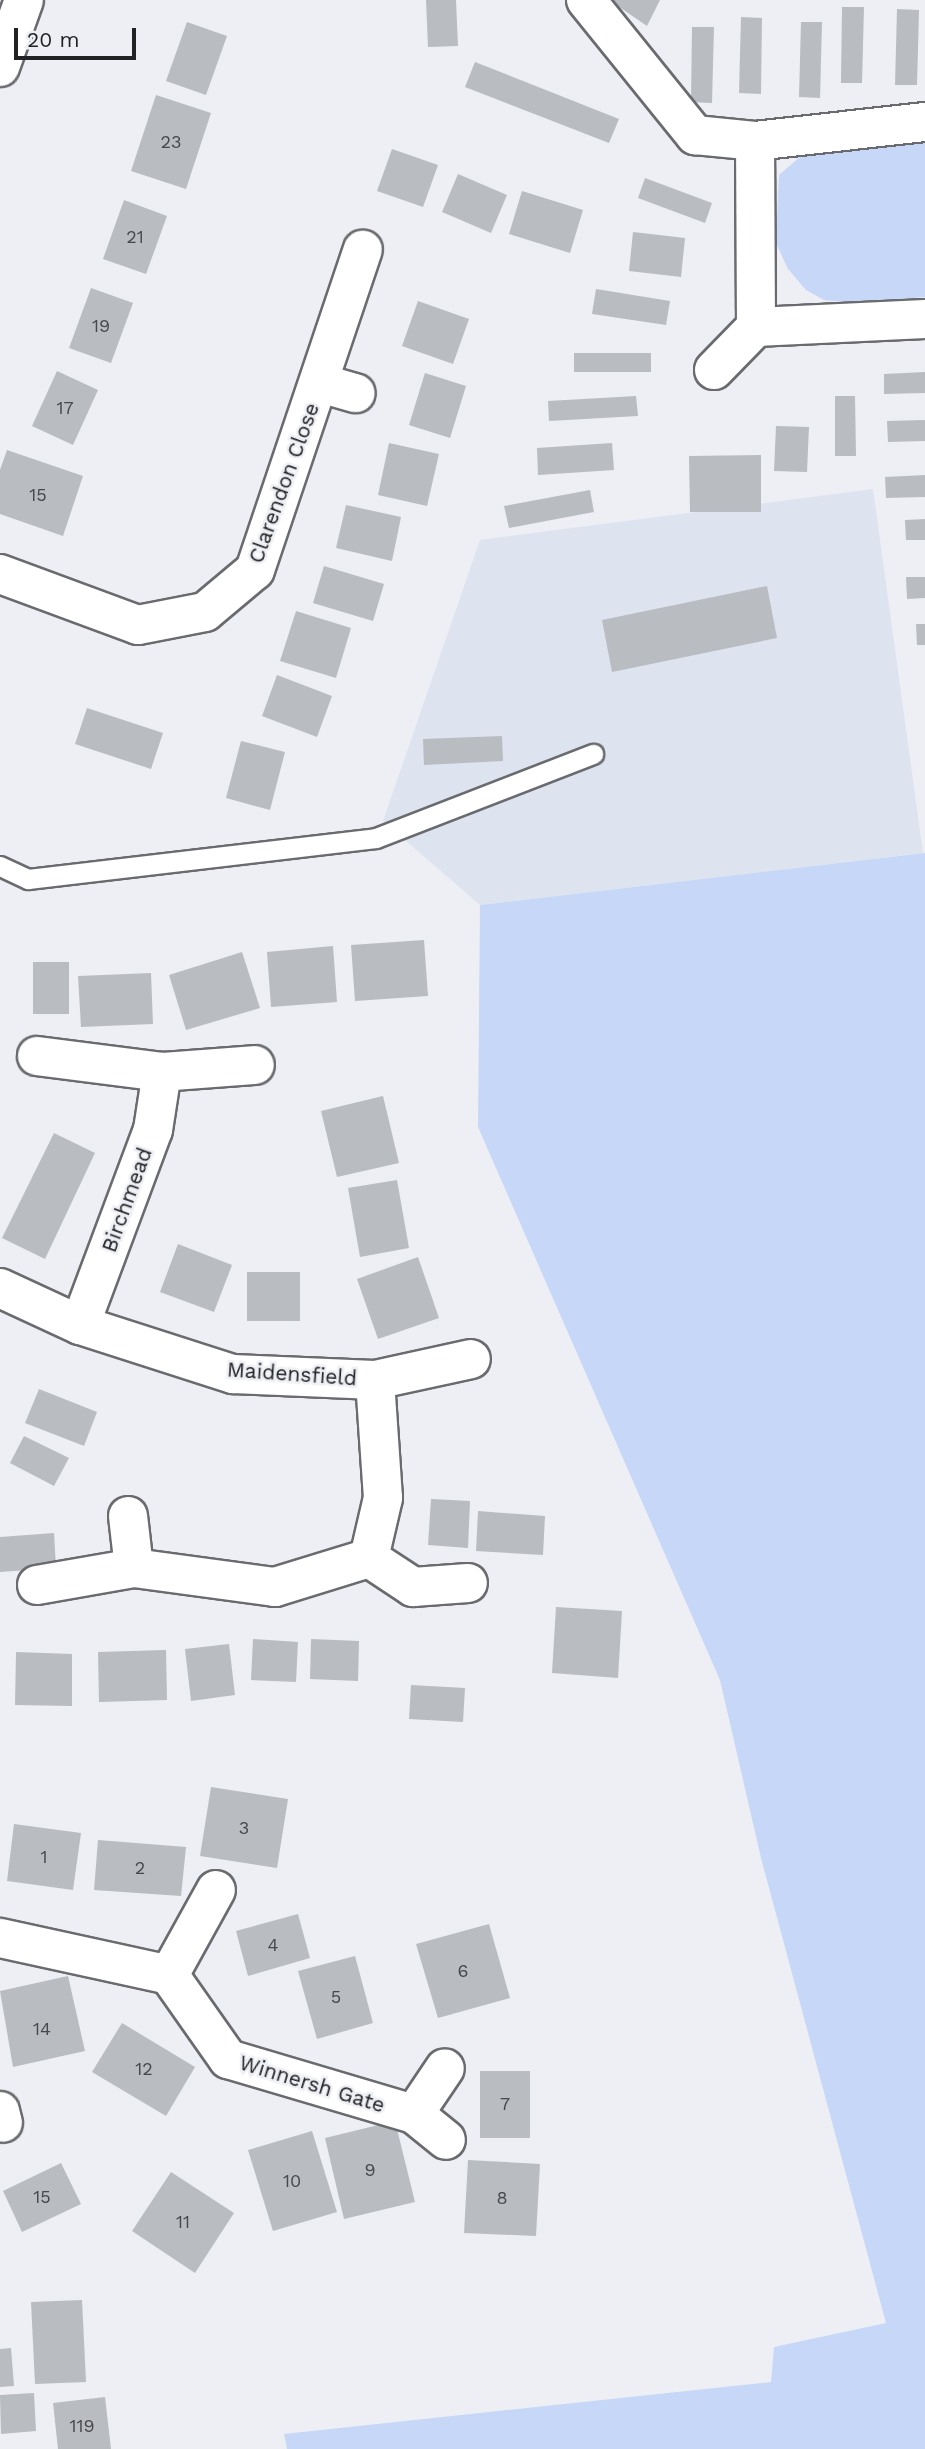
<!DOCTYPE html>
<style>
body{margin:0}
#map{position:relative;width:925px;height:2449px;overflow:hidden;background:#edeff4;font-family:"Work Sans",sans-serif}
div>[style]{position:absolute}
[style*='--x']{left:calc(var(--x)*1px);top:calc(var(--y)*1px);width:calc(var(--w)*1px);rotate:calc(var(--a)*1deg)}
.built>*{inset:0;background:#dde3ef}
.green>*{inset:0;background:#c7d7f7}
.building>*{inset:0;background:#b9bcc1}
.roads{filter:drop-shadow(2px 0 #696b6f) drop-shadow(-2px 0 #696b6f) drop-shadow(0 2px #696b6f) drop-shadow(0 -2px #696b6f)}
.service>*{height:19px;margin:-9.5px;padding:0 9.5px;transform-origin:9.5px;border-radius:9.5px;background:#fff}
.minor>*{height:38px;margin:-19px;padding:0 19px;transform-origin:19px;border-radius:19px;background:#fff}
span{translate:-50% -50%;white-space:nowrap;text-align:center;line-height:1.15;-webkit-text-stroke:5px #edeff4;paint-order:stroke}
.number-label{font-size:18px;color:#47484b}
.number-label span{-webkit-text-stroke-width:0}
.street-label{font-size:21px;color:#212224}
.scale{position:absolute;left:14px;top:28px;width:122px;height:32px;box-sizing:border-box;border:4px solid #212224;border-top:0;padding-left:9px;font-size:21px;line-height:24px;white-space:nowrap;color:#212224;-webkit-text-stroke:5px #edeff4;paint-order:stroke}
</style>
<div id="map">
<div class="built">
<div style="clip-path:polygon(873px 489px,923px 853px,480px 905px,383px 821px,480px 540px)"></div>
</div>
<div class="green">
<div style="clip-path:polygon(925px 142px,925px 297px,854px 303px,824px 300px,806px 290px,788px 269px,776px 243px,779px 175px,802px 155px)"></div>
<div style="clip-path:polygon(925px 853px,925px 2449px,287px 2449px,284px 2434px,771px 2382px,774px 2347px,886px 2323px,761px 1858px,720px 1680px,478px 1127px,480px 905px)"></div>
</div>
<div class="building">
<div style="clip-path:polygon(426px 0,456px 0,458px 46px,428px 47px)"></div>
<div style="clip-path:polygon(609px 0,660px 0,647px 26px)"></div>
<div style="clip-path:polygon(842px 7px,864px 7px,862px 83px,841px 83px)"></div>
<div style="clip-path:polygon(897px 9px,919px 10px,917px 85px,895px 85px)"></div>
<div style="clip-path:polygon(741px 17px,762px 18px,761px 94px,739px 93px)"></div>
<div style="clip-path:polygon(187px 22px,227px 36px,206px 95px,166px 81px)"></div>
<div style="clip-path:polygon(801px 22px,822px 22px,820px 98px,799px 97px)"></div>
<div style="clip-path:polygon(692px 27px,714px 27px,712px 103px,691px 102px)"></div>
<div style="clip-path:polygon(475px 62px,619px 119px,609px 143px,465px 87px)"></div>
<div style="clip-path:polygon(156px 95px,211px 113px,186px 189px,131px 171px)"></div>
<div style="clip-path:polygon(392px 149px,438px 165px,423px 207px,377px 191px)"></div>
<div style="clip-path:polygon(458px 174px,507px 195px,491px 233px,442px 212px)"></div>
<div style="clip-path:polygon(645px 178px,712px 203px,705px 223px,638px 198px)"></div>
<div style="clip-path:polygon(522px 191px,583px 210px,570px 253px,509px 234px)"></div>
<div style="clip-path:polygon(124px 200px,167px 216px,146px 274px,103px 259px)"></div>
<div style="clip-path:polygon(633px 232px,685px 238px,681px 277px,629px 271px)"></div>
<div style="clip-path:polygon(91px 288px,133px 303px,111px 363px,69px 348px)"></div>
<div style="clip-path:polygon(596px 289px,670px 301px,666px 325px,592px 314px)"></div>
<div style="clip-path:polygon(418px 301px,469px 319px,453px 364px,402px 346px)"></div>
<div style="clip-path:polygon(574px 353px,651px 353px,651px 372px,574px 372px)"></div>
<div style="clip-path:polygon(57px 371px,98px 390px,73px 445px,32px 426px)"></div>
<div style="clip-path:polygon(925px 372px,925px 393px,884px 394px,884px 374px)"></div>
<div style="clip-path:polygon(425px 373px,466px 386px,450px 438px,409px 425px)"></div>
<div style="clip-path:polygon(636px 396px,638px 416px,549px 421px,548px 401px)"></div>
<div style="clip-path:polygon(835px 396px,855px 396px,856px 456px,835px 456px)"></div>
<div style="clip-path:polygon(925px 420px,925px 441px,888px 442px,887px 421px)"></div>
<div style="clip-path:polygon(776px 426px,809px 427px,807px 472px,774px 471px)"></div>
<div style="clip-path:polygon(389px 443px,439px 454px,427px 506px,378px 495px)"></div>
<div style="clip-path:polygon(612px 443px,614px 470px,538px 475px,537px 448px)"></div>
<div style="clip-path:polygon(7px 450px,83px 476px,63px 536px,0 514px,0 470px)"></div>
<div style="clip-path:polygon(761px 455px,761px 512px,690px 512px,689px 456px)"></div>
<div style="clip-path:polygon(925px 475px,925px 497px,886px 498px,885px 477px)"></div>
<div style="clip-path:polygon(590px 490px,594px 512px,509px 528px,504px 506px)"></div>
<div style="clip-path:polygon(346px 505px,401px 517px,392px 561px,336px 548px)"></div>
<div style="clip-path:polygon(925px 519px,925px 540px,906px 540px,905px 520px)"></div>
<div style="clip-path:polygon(324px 566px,384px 584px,373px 621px,313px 603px)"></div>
<div style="clip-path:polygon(906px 577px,925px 577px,925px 598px,907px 599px)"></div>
<div style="clip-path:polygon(767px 586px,777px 638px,612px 672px,602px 620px)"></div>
<div style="clip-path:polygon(296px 611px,351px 628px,336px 678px,280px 661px)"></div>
<div style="clip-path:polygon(916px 624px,925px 624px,925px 645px,917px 645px)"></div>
<div style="clip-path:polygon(277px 675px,332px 696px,317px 737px,262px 716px)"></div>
<div style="clip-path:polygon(87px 708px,163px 733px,151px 769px,75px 744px)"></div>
<div style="clip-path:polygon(502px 736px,503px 761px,424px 765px,423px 739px)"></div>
<div style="clip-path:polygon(241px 741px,285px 752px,270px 810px,226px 798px)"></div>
<div style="clip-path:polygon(424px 940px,428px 996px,355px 1001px,351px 945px)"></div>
<div style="clip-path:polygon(333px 946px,337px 1002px,271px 1007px,267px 952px)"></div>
<div style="clip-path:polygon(242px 952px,260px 1008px,186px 1030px,169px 975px)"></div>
<div style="clip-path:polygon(33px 962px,69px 962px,69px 1014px,33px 1014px)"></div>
<div style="clip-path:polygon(151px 973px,153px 1024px,81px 1027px,78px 976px)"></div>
<div style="clip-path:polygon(383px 1096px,399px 1163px,337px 1177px,321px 1111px)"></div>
<div style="clip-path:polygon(54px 1133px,95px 1153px,45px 1259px,2px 1238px)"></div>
<div style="clip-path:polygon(397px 1180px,409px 1248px,360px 1257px,348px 1188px)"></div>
<div style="clip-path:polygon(178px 1244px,232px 1265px,214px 1312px,160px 1292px)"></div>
<div style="clip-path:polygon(418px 1257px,439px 1318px,378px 1339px,357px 1279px)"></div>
<div style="clip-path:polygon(247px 1272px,300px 1272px,300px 1321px,247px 1321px)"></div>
<div style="clip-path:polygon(39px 1389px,97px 1412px,84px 1446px,25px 1423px)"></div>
<div style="clip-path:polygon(24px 1436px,69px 1458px,54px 1486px,10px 1463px)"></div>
<div style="clip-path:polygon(431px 1499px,470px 1501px,468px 1548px,428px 1545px)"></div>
<div style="clip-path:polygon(478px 1511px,545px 1516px,543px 1555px,476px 1551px)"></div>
<div style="clip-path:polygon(54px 1533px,56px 1568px,0 1572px,0 1537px)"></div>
<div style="clip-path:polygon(556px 1607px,622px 1611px,618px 1678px,552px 1673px)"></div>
<div style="clip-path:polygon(253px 1639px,298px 1642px,296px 1682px,251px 1680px)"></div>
<div style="clip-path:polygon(311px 1639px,359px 1641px,358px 1681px,310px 1679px)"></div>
<div style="clip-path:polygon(229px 1644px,235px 1695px,191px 1701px,185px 1649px)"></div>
<div style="clip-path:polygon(166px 1650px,167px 1700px,99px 1702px,98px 1652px)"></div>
<div style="clip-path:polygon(16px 1652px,72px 1654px,72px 1706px,15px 1705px)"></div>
<div style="clip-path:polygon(411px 1685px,465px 1688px,463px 1722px,409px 1719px)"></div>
<div style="clip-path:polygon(211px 1787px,288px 1799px,277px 1868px,200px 1856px)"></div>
<div style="clip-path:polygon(14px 1824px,81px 1833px,73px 1890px,7px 1881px)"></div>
<div style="clip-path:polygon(98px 1840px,186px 1847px,181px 1896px,94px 1890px)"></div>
<div style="clip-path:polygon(298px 1914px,310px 1958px,248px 1976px,236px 1931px)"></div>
<div style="clip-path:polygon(489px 1924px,510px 1998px,438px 2018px,416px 1944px)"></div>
<div style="clip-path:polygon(355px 1956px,373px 2023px,317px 2039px,298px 1971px)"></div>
<div style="clip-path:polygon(68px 1976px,85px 2051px,13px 2067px,0 1991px)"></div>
<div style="clip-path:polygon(122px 2023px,195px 2067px,166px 2116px,92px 2072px)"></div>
<div style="clip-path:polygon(480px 2071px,530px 2071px,530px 2138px,480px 2138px)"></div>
<div style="clip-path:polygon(395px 2121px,415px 2202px,344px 2219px,325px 2138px)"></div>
<div style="clip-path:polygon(312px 2131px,337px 2212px,273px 2231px,248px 2150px)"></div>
<div style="clip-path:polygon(468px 2160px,540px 2164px,536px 2236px,464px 2233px)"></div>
<div style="clip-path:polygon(61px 2163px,81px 2204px,22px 2232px,3px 2191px)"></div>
<div style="clip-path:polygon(171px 2172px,234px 2213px,195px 2273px,132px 2231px)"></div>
<div style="clip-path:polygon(82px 2300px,86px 2382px,35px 2384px,31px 2302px)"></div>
<div style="clip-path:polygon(11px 2348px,14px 2386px,0 2387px,0 2349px)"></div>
<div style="clip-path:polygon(34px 2393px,36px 2431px,1px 2434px,0 2395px)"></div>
<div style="clip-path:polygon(105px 2397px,111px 2449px,58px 2449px,53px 2403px)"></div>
</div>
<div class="roads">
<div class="service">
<div style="--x:0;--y:866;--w:31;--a:25"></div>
<div style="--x:28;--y:879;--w:350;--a:-6.7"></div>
<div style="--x:376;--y:838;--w:233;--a:-21.2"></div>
</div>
<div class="minor">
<div style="--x:586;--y:0;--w:174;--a:51.1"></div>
<div style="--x:695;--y:135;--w:60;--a:5.7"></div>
<div style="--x:755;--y:141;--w:171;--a:-6.4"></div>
<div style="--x:0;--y:67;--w:71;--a:-70.3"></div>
<div style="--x:756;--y:327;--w:169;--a:-2.7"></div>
<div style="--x:714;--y:370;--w:60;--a:-45.7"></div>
<div style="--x:756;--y:327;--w:186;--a:-90.3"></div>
<div style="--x:320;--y:383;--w:37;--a:16"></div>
<div style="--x:0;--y:574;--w:147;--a:20.3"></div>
<div style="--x:138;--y:625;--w:68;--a:-11"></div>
<div style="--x:205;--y:612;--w:65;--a:-40"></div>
<div style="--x:255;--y:570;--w:338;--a:-71.4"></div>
<div style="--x:37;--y:1056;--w:126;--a:7.3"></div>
<div style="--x:0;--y:1288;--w:88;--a:24.8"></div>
<div style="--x:80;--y:1325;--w:161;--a:17.8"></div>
<div style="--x:233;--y:1374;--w:142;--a:2.4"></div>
<div style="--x:375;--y:1380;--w:98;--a:-12.3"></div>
<div style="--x:80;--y:1325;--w:208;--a:-69.5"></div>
<div style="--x:153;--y:1130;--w:59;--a:-81.2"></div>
<div style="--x:162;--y:1072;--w:93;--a:-4.3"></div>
<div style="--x:128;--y:1516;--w:52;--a:83.4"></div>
<div style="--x:369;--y:1558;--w:53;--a:33.4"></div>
<div style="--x:413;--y:1587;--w:55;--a:-4.2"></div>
<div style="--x:37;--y:1585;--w:98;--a:-9.9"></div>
<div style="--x:134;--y:1568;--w:142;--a:7.7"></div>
<div style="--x:275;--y:1587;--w:98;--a:-17.1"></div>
<div style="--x:369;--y:1558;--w:62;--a:-76.9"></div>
<div style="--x:383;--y:1498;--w:118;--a:-93.9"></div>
<div style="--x:0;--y:1938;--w:173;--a:12.3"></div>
<div style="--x:169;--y:1975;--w:103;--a:54.9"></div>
<div style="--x:228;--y:2059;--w:194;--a:16.5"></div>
<div style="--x:414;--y:2114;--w:55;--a:-56"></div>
<div style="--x:169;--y:1975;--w:97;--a:-61.1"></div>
<div style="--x:0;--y:2111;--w:12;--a:76"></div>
<div style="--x:414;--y:2114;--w:41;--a:39.1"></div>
</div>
</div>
<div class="number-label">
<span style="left:171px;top:142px">23</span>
<span style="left:135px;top:237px">21</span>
<span style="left:101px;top:326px">19</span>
<span style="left:65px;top:408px">17</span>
<span style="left:38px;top:495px">15</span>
<span style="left:244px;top:1828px">3</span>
<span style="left:44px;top:1857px">1</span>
<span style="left:140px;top:1868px">2</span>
<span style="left:273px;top:1945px">4</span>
<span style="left:463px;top:1971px">6</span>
<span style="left:336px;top:1997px">5</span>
<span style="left:42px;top:2029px">14</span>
<span style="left:144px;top:2069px">12</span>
<span style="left:505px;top:2104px">7</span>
<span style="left:370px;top:2170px">9</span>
<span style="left:292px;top:2181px">10</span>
<span style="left:42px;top:2197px">15</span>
<span style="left:502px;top:2198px">8</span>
<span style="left:183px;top:2222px">11</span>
<span style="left:82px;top:2426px">119</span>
</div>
<div class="street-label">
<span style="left:284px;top:483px;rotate:-70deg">Clarendon Close</span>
<span style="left:127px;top:1200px;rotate:-70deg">Birchmead</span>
<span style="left:292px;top:1374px;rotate:4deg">Maidensfield</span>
<span style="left:312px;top:2084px;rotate:17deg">Winnersh Gate</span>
</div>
<div class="scale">20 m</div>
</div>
